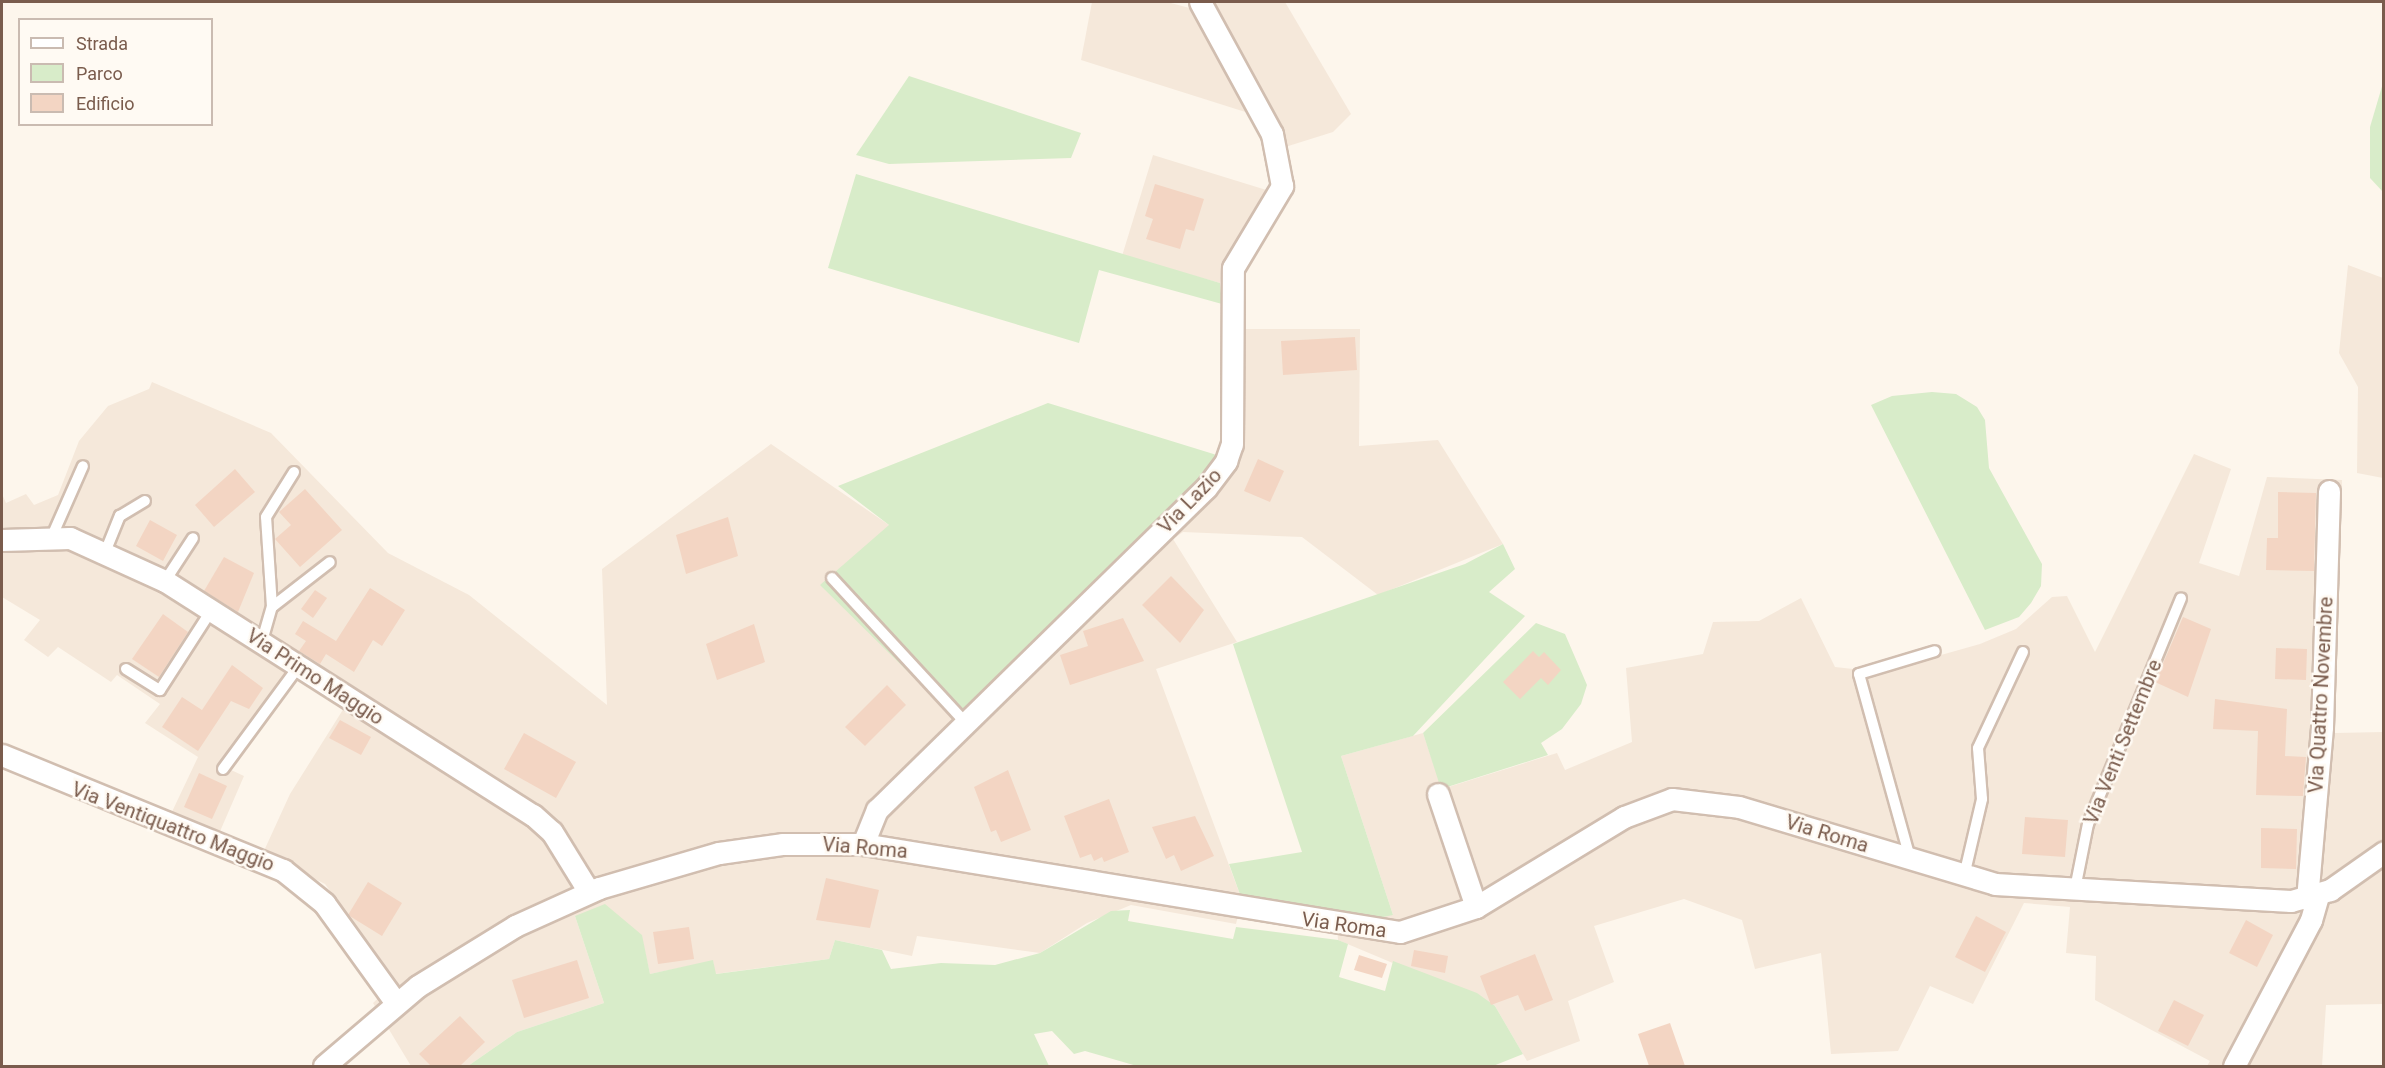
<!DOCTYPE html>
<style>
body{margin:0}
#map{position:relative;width:2385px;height:1068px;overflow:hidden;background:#fdf6ec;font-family:Roboto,sans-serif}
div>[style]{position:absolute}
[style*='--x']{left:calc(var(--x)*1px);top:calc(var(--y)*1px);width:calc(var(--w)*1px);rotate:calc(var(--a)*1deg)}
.residential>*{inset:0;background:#f5e8da}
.green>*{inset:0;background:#d8ecc9}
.building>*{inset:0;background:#f3d5c3}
.roads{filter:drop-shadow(2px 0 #d1beb0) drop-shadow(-2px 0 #d1beb0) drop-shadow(0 2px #d1beb0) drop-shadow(0 -2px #d1beb0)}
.lane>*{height:10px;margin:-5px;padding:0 5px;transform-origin:5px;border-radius:5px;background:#fff}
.street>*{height:21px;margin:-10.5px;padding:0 10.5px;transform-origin:10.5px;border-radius:10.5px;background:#fff}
span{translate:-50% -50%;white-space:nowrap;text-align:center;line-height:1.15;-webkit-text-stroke:5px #fffaf3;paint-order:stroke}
.street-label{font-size:20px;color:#7a5c4d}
.frame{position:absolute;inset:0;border:3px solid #7a5c4d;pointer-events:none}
.legend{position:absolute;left:18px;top:18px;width:195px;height:108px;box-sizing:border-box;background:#fffaf3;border:2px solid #cabbb1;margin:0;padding:8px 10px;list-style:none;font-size:18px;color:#7a5c4d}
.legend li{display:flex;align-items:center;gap:12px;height:30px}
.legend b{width:30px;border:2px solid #cabbb1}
</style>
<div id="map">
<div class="residential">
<div style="clip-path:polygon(1092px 2px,1167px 2px,1197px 10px,1258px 116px,1081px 60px)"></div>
<div style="clip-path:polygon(1209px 2px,1285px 2px,1351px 114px,1333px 132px,1282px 148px)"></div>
<div style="clip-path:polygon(1153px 155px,1273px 192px,1223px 267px,1220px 283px,1122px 256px)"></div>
<div style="clip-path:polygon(2348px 265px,2383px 278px,2383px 478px,2357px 473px,2358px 387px,2339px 353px)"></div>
<div style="clip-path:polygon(1222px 329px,1360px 329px,1359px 446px,1438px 440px,1503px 544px,1378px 595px,1302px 537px,1183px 532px,1173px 539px,1237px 642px,1156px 669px,1242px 900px,1236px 924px,1131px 905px,1087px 923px,1040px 953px,917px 936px,912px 956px,835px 940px,829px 959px,715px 974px,713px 961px,650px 974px,641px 935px,575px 916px,604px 1003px,517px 1032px,468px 1066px,411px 1066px,373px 1003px,397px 981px,325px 884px,263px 853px,290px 794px,344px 708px,299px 678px,231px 770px,244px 776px,218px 836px,170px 816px,198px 757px,145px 723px,160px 704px,117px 675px,111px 682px,58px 647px,48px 657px,24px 640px,40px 620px,2px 597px,2px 494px,6px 503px,26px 494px,34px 505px,58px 495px,79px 441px,108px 406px,149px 389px,152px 382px,271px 433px,388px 553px,469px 595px,607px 705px,602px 569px,771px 444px,889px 525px,1220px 456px,1225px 426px)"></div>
<div style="clip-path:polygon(2194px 454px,2231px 469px,2199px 563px,2239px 576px,2267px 477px,2342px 480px,2335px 733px,2383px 732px,2384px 1004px,2326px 1005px,2322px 1066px,2207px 1066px,2210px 1061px,2095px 1000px,2096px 956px,2066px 953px,2070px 907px,2024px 903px,1973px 1004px,1930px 986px,1898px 1051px,1831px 1054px,1821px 953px,1755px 969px,1742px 920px,1684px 899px,1594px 926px,1614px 982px,1568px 1001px,1580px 1041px,1527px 1061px,1495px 1006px,1338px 940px,1336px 913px,1393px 915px,1341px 756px,1423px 733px,1442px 789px,1557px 753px,1565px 770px,1632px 742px,1626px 668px,1703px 654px,1713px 622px,1759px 621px,1801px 598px,1835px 667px,1853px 669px,1935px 651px,1888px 670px,1980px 644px,2016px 629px,2052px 597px,2067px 596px,2095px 652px)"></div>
</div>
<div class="green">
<div style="clip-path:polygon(909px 76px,1081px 133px,1071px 158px,889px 164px,856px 155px)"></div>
<div style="clip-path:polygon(2383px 83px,2384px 192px,2383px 192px,2370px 178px,2370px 127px)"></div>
<div style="clip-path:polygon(856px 174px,1220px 283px,1222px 304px,1099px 270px,1079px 343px,828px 268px)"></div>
<div style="clip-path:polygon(1932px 392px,1956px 394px,1977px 407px,1985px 420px,1989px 468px,2042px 564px,2041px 586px,2031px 603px,2019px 617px,1985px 630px,1871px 405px,1892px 396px)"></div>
<div style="clip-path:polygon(1048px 403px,1220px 456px,1210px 478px,957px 720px,820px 585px,889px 525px,838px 486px)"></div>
<div style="clip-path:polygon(1503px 544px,1515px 569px,1489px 592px,1525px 616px,1413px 736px,1341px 756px,1393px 915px,1378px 918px,1242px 900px,1229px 864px,1302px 852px,1233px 644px,1465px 564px)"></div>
<div style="clip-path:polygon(1536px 623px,1565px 634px,1587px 685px,1581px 704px,1562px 729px,1541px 743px,1548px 755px,1441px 789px,1423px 733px)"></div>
<div style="clip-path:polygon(605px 904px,642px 935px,650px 974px,713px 960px,716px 974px,829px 959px,835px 940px,882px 950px,891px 969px,941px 963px,995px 965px,1040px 953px,1111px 911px,1130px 910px,1128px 921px,1233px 939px,1236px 927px,1338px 940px,1348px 944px,1339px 977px,1385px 991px,1393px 961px,1477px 993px,1495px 1006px,1523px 1054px,1493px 1066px,1137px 1066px,1085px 1051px,1074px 1054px,1052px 1031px,1034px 1034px,1049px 1066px,468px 1066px,517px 1032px,604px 1003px,575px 916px)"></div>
</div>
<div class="building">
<div style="clip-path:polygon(1155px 184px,1204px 199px,1194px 231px,1186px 229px,1180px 249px,1146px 239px,1153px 219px,1145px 216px)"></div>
<div style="clip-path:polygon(1355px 337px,1357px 370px,1283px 375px,1281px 341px)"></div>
<div style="clip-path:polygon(1258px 459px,1284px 471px,1270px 502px,1244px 491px)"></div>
<div style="clip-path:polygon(235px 469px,255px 492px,214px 527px,195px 505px)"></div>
<div style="clip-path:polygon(305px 489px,342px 530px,300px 567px,275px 539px,291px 525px,279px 512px)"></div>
<div style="clip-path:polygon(2278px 492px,2316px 493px,2314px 571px,2266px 570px,2267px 538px,2278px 538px)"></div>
<div style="clip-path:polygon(728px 517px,738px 556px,686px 574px,676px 535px)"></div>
<div style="clip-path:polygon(150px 520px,177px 535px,163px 561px,136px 546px)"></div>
<div style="clip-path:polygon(224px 557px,254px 573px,238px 612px,204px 591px)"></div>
<div style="clip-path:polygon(1171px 576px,1204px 610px,1180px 643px,1142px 605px)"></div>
<div style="clip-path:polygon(370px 588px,405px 610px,382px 646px,373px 640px,354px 672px,326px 654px,320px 664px,299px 651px,306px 641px,295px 634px,303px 621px,336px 641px)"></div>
<div style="clip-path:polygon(315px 590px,327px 598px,313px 618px,301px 609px)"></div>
<div style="clip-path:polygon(163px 614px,188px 632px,159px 677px,132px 659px)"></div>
<div style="clip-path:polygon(2183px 617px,2211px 629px,2188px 697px,2155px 682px)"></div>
<div style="clip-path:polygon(1123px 618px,1144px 661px,1070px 685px,1060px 655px,1088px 646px,1083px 631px)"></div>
<div style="clip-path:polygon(754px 624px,765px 662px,717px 680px,706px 644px)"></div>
<div style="clip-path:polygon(2276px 648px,2307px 649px,2306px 680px,2275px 679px)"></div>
<div style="clip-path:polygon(1533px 651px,1539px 657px,1544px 652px,1561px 670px,1548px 685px,1541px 678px,1520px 699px,1503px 682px)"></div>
<div style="clip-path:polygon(232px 665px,263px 688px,249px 709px,231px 701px,198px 751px,162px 727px,182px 697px,202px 710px)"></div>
<div style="clip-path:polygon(887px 685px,906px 705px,865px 746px,845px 727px)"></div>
<div style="clip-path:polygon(2215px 699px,2287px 709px,2285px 756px,2306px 757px,2303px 796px,2256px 795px,2258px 731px,2213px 729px)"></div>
<div style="clip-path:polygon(340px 720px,371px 737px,361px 755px,329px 738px)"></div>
<div style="clip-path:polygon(524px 733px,576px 762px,556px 798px,504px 769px)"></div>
<div style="clip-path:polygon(1008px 770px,1031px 830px,1001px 842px,996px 830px,991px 832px,974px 787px)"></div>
<div style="clip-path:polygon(199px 773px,227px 786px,212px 819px,184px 807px)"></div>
<div style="clip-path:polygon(1109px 799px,1129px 852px,1104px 862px,1102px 857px,1094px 861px,1091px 854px,1080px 858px,1064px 816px)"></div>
<div style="clip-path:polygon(1195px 816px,1214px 856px,1181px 871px,1174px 855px,1166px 859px,1152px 827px)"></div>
<div style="clip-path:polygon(2025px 817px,2068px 820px,2065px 857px,2022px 854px)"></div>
<div style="clip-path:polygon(2261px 828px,2297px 829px,2296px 869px,2261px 868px)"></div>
<div style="clip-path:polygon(826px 878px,879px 890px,870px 928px,816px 920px)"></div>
<div style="clip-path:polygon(368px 882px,402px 903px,382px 936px,348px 915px)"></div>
<div style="clip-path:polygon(1976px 916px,2006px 932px,1985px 972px,1955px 957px)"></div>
<div style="clip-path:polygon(2246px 920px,2273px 935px,2257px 967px,2229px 953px)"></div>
<div style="clip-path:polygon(689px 927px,694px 959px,658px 964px,653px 932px)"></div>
<div style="clip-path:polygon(1414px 950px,1448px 956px,1445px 973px,1411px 966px)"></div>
<div style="clip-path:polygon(1535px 954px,1553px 1000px,1525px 1011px,1518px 995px,1491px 1005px,1480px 976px)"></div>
<div style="clip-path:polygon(1359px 955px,1387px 964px,1382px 978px,1354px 970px)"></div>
<div style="clip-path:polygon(577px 960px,589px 998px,524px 1018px,512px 980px)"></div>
<div style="clip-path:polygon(2174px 1000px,2204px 1015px,2188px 1046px,2158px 1031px)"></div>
<div style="clip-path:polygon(460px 1016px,485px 1042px,460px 1066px,431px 1066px,419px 1054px)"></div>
<div style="clip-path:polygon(1670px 1023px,1685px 1066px,1649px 1066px,1638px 1034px)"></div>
</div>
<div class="roads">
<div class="lane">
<div style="--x:53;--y:534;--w:74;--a:-66.2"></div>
<div style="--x:106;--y:550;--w:37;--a:-68"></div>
<div style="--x:120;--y:516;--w:29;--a:-31"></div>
<div style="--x:832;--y:578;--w:193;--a:47.3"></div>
<div style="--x:165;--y:581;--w:51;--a:-56.9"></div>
<div style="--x:272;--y:607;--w:73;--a:-37.8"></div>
<div style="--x:262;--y:641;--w:35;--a:-74"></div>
<div style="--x:272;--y:607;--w:90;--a:-93.8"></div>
<div style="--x:266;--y:517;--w:53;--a:-58.1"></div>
<div style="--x:126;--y:669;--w:40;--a:32"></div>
<div style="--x:160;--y:690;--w:94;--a:-57.2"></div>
<div style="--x:223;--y:769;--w:128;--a:-53.6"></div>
<div style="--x:1910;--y:858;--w:191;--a:-105.5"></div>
<div style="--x:1859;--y:674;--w:79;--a:-16.8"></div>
<div style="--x:1964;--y:876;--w:79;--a:-76.8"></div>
<div style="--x:1982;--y:799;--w:51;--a:-94.5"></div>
<div style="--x:1978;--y:748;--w:106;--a:-64.9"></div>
<div style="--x:2075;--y:889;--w:66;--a:-78.7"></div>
<div style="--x:2088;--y:824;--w:244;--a:-67.6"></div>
</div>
<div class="street">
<div style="--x:2;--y:540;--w:68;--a:-1.7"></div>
<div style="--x:70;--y:538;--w:104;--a:24.4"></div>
<div style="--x:165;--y:581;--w:436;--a:32.5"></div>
<div style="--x:533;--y:815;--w:25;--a:42"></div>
<div style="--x:552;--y:832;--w:70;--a:58.3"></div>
<div style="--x:2;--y:755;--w:304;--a:22.3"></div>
<div style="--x:283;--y:870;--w:53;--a:38.8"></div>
<div style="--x:324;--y:903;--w:123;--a:54.2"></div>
<div style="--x:1438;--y:794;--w:119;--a:71.4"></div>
<div style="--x:863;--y:844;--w:37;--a:-68"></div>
<div style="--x:877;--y:810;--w:460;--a:-44.4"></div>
<div style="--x:1206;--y:488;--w:34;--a:-53"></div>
<div style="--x:1226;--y:461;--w:18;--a:-71"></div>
<div style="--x:1232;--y:444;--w:176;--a:-89.7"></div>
<div style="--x:1233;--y:268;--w:96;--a:-59.1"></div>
<div style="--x:1282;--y:186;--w:53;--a:-100.9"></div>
<div style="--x:1272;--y:134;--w:150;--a:-118.6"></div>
<div style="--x:2307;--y:899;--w:173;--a:-85"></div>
<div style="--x:2322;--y:727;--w:236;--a:-88.3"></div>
<div style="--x:324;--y:1066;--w:123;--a:-40.4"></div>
<div style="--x:418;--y:986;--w:114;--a:-31.7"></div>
<div style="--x:515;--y:926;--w:92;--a:-24.3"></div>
<div style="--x:599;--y:888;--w:125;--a:-16.3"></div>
<div style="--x:719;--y:853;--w:65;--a:-8"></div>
<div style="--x:783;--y:844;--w:80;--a:0"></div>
<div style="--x:863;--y:844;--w:544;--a:9.31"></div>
<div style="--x:1400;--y:932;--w:80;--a:-18.2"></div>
<div style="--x:1476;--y:907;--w:173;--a:-31.3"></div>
<div style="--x:1624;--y:817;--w:51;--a:-20.6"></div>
<div style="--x:1672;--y:799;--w:67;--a:6.8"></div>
<div style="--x:1739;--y:807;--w:267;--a:16.7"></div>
<div style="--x:1995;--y:884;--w:296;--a:3.3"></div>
<div style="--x:2291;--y:901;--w:41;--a:-15.8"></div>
<div style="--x:2330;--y:890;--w:66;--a:-35.1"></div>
<div style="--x:2234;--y:1066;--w:165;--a:-62.2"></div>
<div style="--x:2311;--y:920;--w:26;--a:-74"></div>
</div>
</div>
<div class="street-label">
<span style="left:1190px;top:501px;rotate:-46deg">Via Lazio</span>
<span style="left:315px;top:677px;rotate:33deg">Via Primo Maggio</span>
<span style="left:2321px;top:695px;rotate:-87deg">Via Quattro Novembre</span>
<span style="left:2123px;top:742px;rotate:-68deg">Via Venti Settembre</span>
<span style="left:173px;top:827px;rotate:21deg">Via Ventiquattro Maggio</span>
<span style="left:1827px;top:834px;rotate:17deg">Via Roma</span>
<span style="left:865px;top:848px;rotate:5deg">Via Roma</span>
<span style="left:1344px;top:925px;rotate:8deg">Via Roma</span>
</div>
<div class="frame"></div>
<ul class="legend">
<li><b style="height:8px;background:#fff"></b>Strada</li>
<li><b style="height:16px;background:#d8ecc9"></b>Parco</li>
<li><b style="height:16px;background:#f3d5c3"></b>Edificio</li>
</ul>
</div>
